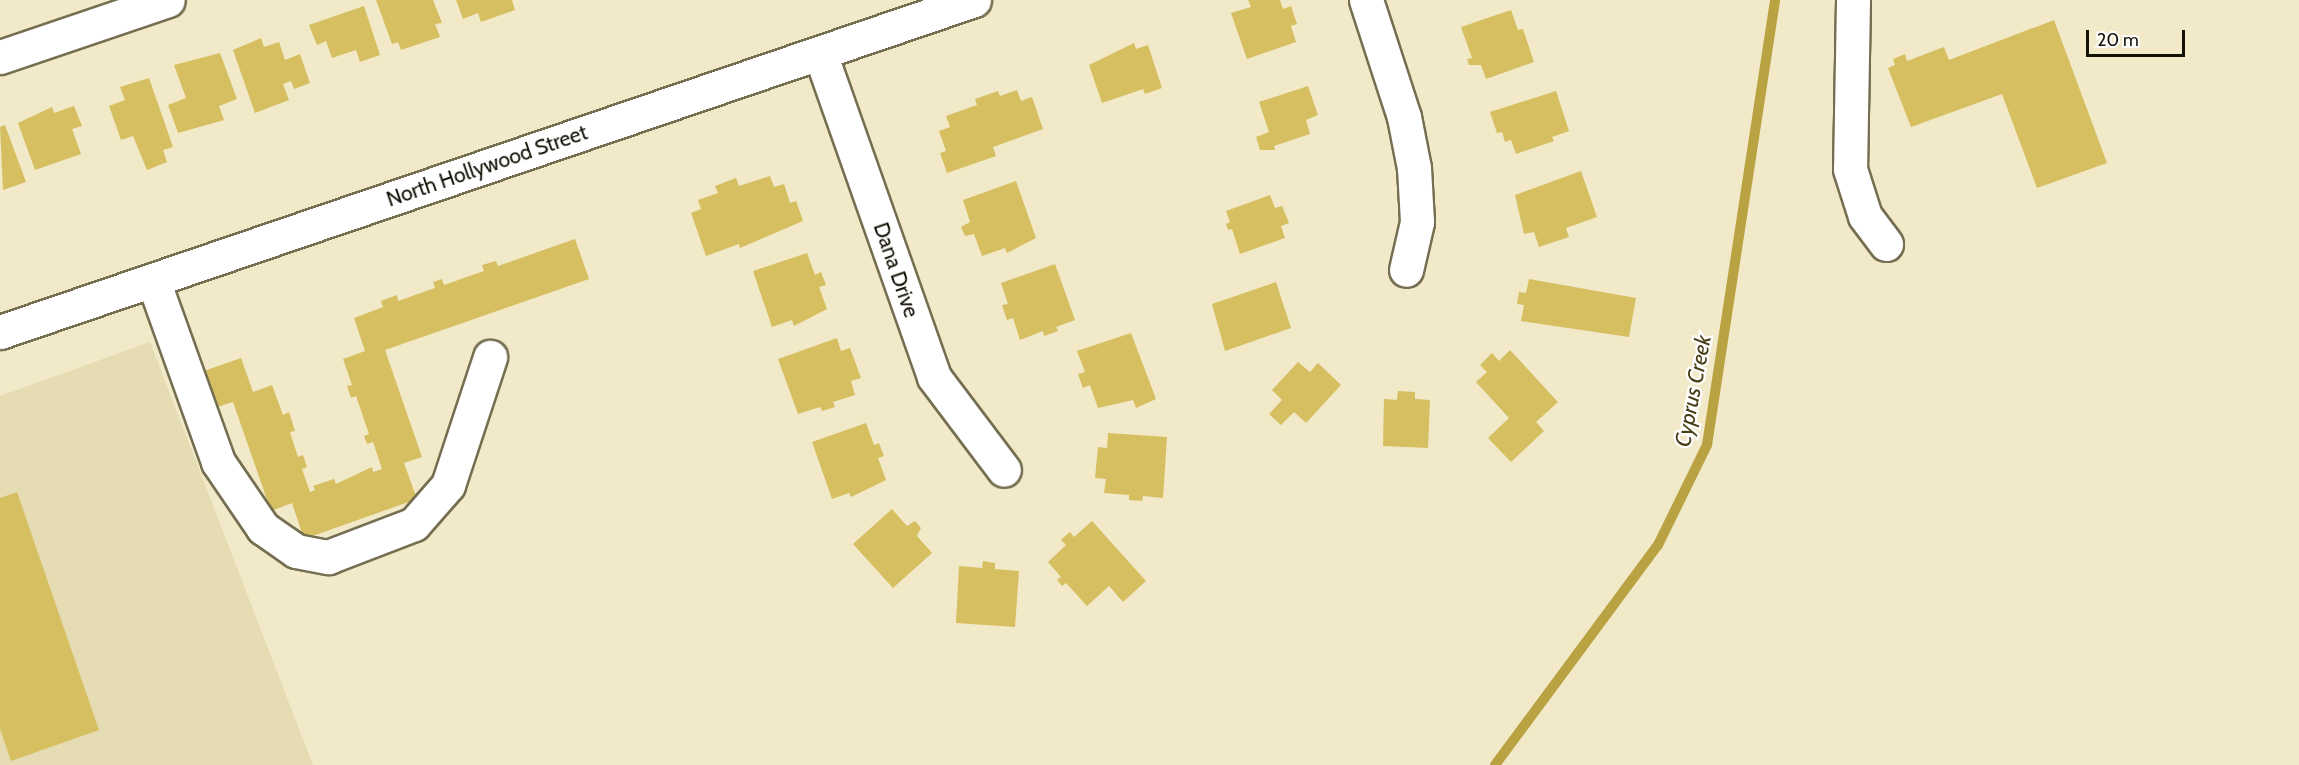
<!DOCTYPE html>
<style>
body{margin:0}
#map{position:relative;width:2299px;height:765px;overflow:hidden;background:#f1e9c8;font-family:Cabin,sans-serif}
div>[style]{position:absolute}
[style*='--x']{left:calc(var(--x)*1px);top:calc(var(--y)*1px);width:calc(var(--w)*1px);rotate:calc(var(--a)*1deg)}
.built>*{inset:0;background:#e6dcb4}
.stream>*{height:10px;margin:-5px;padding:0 5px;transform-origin:5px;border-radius:5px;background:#b9a242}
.building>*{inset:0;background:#d6bf61}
.roads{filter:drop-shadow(2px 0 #756e51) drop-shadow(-2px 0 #756e51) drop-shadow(0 2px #756e51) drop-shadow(0 -2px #756e51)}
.minor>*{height:33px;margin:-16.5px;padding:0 16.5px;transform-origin:16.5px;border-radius:16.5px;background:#fff}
.major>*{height:33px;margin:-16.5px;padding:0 16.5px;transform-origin:16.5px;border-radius:16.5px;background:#fff}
span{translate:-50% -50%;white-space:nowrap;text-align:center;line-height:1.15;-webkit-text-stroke:4.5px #fff;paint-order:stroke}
.street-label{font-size:21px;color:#131005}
.water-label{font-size:22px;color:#483e16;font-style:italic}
.scale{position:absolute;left:2086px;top:30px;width:99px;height:27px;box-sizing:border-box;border:3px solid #131005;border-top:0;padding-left:8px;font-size:18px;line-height:21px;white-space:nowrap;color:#131005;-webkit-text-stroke:4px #fff;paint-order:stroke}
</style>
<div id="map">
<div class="built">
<div style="clip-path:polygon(150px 342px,313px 765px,0 765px,0 396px)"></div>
</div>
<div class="stream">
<div style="--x:1495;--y:765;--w:274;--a:-53.5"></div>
<div style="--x:1658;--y:545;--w:111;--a:-63.9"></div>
<div style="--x:1707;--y:445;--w:450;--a:-81.3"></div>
</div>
<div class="building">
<div style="clip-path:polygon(376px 0,433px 0,442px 23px,435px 24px,440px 37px,401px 50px,398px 42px,392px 44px)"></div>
<div style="clip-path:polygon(456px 0,512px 0,515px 10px,481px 22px,478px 13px,463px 19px)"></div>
<div style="clip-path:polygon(1248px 0,1280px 0,1283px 9px,1291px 6px,1297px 24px,1291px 26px,1296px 42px,1247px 59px,1231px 13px,1251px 7px)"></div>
<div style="clip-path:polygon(364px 6px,380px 55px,360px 62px,356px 50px,332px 58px,326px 41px,317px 45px,309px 25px)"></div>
<div style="clip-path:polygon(1511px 10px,1518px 30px,1523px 29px,1534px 62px,1486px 79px,1481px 65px,1469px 65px,1467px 59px,1472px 58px,1461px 27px)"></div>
<div style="clip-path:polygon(2054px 20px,2107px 163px,2037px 188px,2002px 94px,1911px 127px,1888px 68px,1895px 65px,1893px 59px,1905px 54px,1907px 61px,1944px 47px,1949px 60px)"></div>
<div style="clip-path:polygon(261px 38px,264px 47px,279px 42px,285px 60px,300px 54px,310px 83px,294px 89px,291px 81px,283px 84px,289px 100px,255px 113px,233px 50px)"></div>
<div style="clip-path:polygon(1134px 43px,1136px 49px,1148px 45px,1162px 88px,1145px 94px,1143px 89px,1102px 103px,1089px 65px)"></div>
<div style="clip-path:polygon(220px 53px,237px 99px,219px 106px,224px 120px,178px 133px,168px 105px,186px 98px,174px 65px)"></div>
<div style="clip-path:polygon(149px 78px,173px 147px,163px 150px,167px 162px,147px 170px,133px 136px,121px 140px,109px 106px,125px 100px,120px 87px)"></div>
<div style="clip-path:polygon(1308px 86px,1318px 115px,1306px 120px,1310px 134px,1274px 146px,1275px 150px,1260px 150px,1256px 137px,1269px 132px,1259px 102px)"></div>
<div style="clip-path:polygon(1017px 90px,1021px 101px,1032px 97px,1043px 129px,993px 147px,996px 156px,947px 173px,940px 153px,946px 151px,939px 131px,950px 127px,946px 116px,977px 105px,975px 99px,998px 91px,1000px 96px)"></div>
<div style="clip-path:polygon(1556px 91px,1569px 131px,1552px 137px,1554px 141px,1516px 154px,1511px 140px,1505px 142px,1502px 132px,1497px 133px,1490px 112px)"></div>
<div style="clip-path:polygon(74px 106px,82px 126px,72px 129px,81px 154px,35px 170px,18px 123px,52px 107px,54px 113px)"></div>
<div style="clip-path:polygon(5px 125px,26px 182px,3px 190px,0 127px)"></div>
<div style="clip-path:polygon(1581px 171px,1597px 217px,1566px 228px,1569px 237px,1539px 247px,1534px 232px,1524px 234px,1515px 195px)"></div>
<div style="clip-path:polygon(770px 176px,774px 187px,784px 184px,790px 203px,796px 201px,803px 221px,740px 248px,739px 244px,706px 256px,691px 213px,701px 209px,698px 200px,718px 193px,715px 186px,736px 178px,739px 186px)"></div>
<div style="clip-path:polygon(1016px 181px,1036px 238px,1007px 253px,1005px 248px,982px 256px,974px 234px,965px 236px,961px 227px,970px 222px,963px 200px)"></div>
<div style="clip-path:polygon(1270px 195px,1275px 208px,1282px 206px,1289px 223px,1281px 226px,1285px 238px,1240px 254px,1232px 229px,1228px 230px,1226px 224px,1230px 222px,1226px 211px)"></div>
<div style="clip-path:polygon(575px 239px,589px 279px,385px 350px,422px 457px,404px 463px,417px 499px,304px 539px,292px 503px,271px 511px,233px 402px,214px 408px,201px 372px,241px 358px,253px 392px,272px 385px,283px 415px,289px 412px,295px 431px,290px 432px,298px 457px,303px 455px,307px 467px,302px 469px,310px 492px,315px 490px,313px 486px,334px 479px,336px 484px,372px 467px,373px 472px,382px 469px,373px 442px,367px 444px,364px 436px,369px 434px,356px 396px,351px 398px,347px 386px,352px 385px,343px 359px,365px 351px,354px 318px,383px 307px,381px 301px,397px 295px,398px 301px,435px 288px,433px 282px,442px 279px,444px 285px,484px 271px,482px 265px,496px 261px,498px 266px)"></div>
<div style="clip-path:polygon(807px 253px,815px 275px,821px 272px,826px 285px,819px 287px,827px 309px,794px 326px,792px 320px,772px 327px,753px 271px)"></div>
<div style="clip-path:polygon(1055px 264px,1075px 320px,1056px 327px,1058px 331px,1044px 336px,1043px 331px,1020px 340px,1013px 318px,1007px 320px,1002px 305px,1008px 304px,1001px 283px)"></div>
<div style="clip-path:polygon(1529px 279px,1636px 298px,1629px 337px,1521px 321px,1524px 305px,1517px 304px,1519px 292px,1526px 293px)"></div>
<div style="clip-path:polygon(1276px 282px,1291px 328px,1225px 351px,1212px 304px)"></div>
<div style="clip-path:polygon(1131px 333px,1156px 399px,1136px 408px,1133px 400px,1098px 408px,1090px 385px,1083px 388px,1078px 374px,1085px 372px,1077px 351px)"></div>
<div style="clip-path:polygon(837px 338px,841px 351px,850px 348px,861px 378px,851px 381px,855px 395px,833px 402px,835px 407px,822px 411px,820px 407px,798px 414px,778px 359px)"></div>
<div style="clip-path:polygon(1510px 350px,1558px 402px,1536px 422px,1544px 431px,1511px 462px,1488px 438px,1509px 418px,1476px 382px,1487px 372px,1480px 365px,1492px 353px,1499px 361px)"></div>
<div style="clip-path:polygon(1298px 362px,1310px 372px,1318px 363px,1341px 385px,1306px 423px,1294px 412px,1281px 425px,1269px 414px,1282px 400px,1272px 390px)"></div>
<div style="clip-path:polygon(1398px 391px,1415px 392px,1415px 399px,1430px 400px,1428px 448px,1383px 446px,1384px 399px,1397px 400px)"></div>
<div style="clip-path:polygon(866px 423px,874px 445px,879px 443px,884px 456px,878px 458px,886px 480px,851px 497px,849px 493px,832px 499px,812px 442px)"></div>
<div style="clip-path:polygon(1108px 433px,1167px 437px,1163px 498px,1143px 496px,1142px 501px,1129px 500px,1129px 495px,1104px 493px,1106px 479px,1095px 478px,1098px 447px,1107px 448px)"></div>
<div style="clip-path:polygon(17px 492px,99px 730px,11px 761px,0 729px,0 498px)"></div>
<div style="clip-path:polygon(892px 509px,907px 526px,915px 521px,921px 528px,917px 536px,932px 553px,893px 588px,853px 544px)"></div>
<div style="clip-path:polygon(1092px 521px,1146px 581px,1123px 602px,1109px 586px,1087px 606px,1066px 583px,1062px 586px,1057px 580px,1061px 577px,1048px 562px,1066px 545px,1061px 540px,1070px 532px,1074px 537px)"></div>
<div style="clip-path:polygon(983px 561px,995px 563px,995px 569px,1019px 571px,1015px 627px,956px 623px,959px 566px,982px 568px)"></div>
</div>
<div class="roads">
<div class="minor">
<div style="--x:1366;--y:0;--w:123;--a:72"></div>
<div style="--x:1404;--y:117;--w:52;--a:78.9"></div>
<div style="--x:1414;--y:168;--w:54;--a:86.8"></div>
<div style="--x:1417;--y:222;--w:49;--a:102.9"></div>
<div style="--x:1853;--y:0;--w:169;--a:91"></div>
<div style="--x:1850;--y:169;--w:49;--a:72.3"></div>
<div style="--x:1865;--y:216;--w:35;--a:53"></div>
<div style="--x:820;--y:53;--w:343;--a:70.6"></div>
<div style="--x:934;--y:377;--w:116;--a:53"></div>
<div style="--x:0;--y:57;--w:177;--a:-18.7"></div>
<div style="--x:153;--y:280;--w:193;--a:70.3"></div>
<div style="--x:218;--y:462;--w:80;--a:55.7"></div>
<div style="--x:263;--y:528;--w:40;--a:34.9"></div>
<div style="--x:296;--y:551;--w:33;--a:11"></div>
<div style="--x:328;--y:557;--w:92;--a:-21"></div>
<div style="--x:414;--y:524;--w:52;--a:-48.9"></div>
<div style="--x:448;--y:485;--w:135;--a:-71.8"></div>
</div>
<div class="major">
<div style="--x:0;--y:332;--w:1029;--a:-18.82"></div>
</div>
</div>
<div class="street-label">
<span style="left:487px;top:166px;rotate:-19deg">North Hollywood Street</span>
<span style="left:896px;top:270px;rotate:71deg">Dana Drive</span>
</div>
<div class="water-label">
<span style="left:1693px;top:391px;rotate:-79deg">Cyprus Creek</span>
</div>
<div class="scale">20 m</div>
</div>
